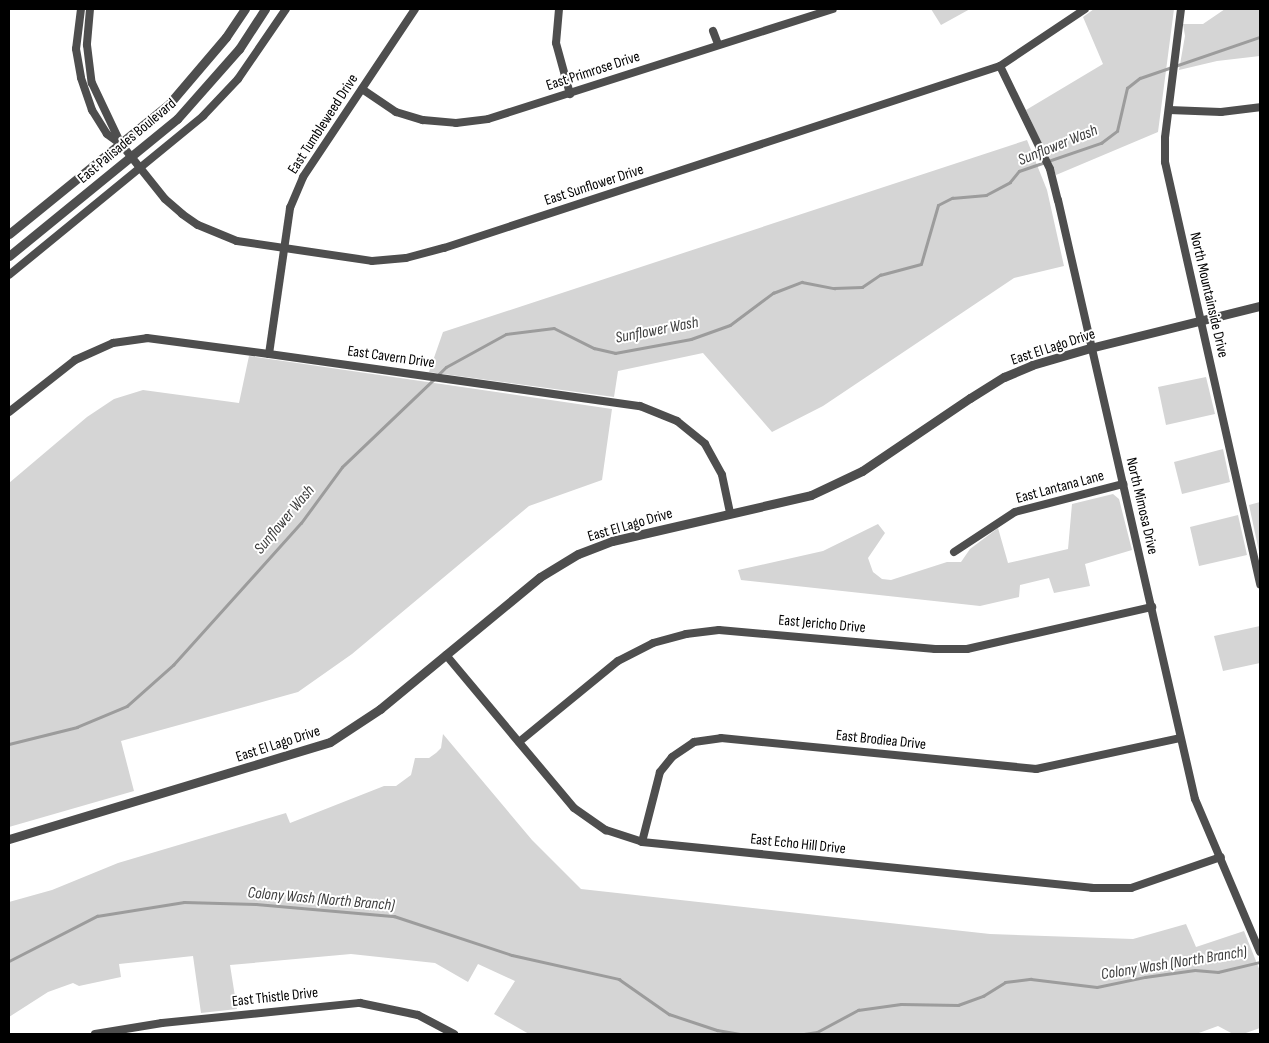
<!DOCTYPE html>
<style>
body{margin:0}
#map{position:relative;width:1269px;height:1043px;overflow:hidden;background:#fff;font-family:"Sofia Sans Condensed",sans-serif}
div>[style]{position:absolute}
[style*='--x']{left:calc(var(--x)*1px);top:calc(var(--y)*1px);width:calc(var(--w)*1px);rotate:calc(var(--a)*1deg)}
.green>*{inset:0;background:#d5d5d5}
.stream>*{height:2.5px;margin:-1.25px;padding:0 1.25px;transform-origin:1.25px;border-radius:1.25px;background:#9c9c9c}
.minor>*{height:8px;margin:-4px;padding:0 4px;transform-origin:4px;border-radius:4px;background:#4e4e4e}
.tertiary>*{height:9px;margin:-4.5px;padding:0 4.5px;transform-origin:4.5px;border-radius:4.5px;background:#4e4e4e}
span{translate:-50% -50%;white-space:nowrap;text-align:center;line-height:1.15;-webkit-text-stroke:4px #fff;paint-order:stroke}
.street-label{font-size:15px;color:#000}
.water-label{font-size:16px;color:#3d3d3d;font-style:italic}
.frame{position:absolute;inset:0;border:10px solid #000;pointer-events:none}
</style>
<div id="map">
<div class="green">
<div style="clip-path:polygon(931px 9px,970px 9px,941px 25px)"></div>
<div style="clip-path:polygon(1094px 9px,1174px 9px,1158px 132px,1056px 175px,1026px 110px,1103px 64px,1083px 17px)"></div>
<div style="clip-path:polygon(1225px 9px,1260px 9px,1260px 56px,1217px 61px,1179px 70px,1185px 36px,1183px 24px,1203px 24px)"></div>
<div style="clip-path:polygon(1027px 140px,1047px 190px,1064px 266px,1014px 278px,823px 406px,772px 432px,703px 353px,618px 371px,614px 397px,429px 372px,443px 332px)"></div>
<div style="clip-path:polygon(249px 356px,612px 409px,602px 480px,529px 506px,352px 654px,298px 692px,121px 741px,134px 791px,9px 827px,9px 483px,87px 417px,114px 399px,143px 390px,239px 403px)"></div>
<div style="clip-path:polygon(1206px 377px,1215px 414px,1166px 425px,1158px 387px)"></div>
<div style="clip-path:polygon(1223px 449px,1230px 482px,1182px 494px,1174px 462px)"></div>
<div style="clip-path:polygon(1113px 494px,1119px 499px,1132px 550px,1085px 564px,1090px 586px,1054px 593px,1049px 578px,1020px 585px,1019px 597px,980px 606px,741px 580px,738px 570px,823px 551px,878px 524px,885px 533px,868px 558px,873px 572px,882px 579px,891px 580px,947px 562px,961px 562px,970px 549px,998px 528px,1008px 563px,1068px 549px,1072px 504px)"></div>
<div style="clip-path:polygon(1260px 502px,1260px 556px,1249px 505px)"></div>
<div style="clip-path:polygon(1238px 515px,1247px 555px,1199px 566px,1190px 527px)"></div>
<div style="clip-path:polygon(1260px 626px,1260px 663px,1223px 671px,1214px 636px)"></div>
<div style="clip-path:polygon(443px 734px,532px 840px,581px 889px,990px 934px,1133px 939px,1186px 924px,1196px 947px,1244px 931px,1260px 971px,1260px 1028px,1243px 1034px,1233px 1034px,1218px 1026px,1196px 1034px,529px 1034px,494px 1014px,515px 981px,478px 964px,468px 982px,435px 963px,351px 954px,230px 965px,237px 1009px,201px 1013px,193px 956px,119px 964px,121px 977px,79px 986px,73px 983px,48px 992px,9px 1017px,9px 902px,52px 890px,118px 863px,286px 813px,290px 823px,384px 786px,396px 786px,411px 775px,415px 758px,429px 758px,436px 753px,441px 748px)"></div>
</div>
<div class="stream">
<div style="--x:438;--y:375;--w:11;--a:-45"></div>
<div style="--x:446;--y:367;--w:68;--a:-28.8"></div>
<div style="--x:506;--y:334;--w:48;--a:-7.1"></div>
<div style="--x:554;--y:328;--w:45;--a:26.6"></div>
<div style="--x:594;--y:348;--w:22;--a:13"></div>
<div style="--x:615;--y:353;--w:77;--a:-10.4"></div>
<div style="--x:691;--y:339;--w:41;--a:-19.7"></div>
<div style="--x:730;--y:325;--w:54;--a:-36.7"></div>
<div style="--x:773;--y:293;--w:31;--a:-21"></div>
<div style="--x:802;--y:282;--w:33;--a:11"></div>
<div style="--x:834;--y:288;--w:28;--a:-2"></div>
<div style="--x:862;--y:287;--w:22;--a:-34"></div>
<div style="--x:880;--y:275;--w:42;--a:-15"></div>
<div style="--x:921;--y:264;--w:61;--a:-73.9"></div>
<div style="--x:938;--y:205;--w:16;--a:-27"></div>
<div style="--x:952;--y:198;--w:34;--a:-5"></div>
<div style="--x:986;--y:195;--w:27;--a:-28"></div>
<div style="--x:1010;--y:182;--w:14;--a:-51"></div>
<div style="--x:1019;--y:171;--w:87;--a:-18.9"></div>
<div style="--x:1101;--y:143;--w:20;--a:-37"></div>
<div style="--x:1117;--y:131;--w:44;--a:-76.9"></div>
<div style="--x:1127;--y:88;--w:16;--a:-38"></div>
<div style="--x:1140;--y:78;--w:127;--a:-18.9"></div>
<div style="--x:9;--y:744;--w:70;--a:-14"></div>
<div style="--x:77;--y:727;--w:54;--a:-22.8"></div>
<div style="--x:127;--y:706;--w:62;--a:-41.7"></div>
<div style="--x:173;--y:665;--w:191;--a:-48"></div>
<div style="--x:301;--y:523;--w:69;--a:-53.8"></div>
<div style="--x:342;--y:467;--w:127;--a:-43.7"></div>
<div style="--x:9;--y:961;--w:99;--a:-27.1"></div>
<div style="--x:97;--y:916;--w:88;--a:-9.1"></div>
<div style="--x:184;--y:902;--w:72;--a:1.6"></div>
<div style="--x:256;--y:904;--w:139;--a:5"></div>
<div style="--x:394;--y:916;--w:124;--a:18.3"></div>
<div style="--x:512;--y:955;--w:110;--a:12.6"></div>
<div style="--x:619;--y:979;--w:61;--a:35"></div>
<div style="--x:669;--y:1014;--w:51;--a:18.4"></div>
<div style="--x:717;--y:1030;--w:23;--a:10"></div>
<div style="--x:804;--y:1034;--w:13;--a:-9"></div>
<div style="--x:817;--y:1032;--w:47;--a:-28.2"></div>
<div style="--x:858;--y:1010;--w:43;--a:-7.9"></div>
<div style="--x:901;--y:1004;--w:57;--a:1"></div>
<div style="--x:958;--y:1005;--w:27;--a:-20"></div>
<div style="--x:983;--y:996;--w:26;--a:-32"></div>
<div style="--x:1005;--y:982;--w:26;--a:-7"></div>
<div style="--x:1031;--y:979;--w:66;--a:6.9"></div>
<div style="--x:1097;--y:987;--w:49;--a:-11.8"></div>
<div style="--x:1145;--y:977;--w:50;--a:-8"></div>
<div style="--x:1195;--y:970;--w:23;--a:5"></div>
<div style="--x:1218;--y:972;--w:43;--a:-13.4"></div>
</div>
<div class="minor">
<div style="--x:81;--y:9;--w:40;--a:97.1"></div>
<div style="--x:76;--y:49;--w:29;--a:80"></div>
<div style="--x:81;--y:78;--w:34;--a:71"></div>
<div style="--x:92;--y:110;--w:28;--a:58"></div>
<div style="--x:107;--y:134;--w:17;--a:36"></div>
<div style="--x:121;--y:144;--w:70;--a:51.3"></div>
<div style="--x:165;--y:199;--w:23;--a:41"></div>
<div style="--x:182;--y:214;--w:19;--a:35"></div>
<div style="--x:198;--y:225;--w:42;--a:22.3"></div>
<div style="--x:237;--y:241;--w:136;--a:8.4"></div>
<div style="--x:372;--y:261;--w:34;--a:-5"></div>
<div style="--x:406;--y:258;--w:39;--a:-15"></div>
<div style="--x:444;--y:248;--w:585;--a:-18.13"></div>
<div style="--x:1000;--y:66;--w:102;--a:-33.8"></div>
<div style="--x:90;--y:9;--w:36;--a:95"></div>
<div style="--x:87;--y:45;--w:38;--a:83"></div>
<div style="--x:92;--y:83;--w:68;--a:64.6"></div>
<div style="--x:559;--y:9;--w:34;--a:95"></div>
<div style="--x:556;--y:43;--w:53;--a:74.6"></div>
<div style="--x:1181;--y:9;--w:130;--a:97.1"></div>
<div style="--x:1165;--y:138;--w:24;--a:90"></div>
<div style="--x:1165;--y:162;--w:433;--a:77.3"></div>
<div style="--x:713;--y:31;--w:14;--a:69"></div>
<div style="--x:1000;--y:66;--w:114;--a:64.1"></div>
<div style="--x:1050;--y:169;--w:32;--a:76"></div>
<div style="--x:1058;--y:200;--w:614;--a:77.12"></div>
<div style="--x:1195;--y:799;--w:166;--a:67"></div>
<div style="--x:362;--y:89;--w:41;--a:34.1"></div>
<div style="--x:396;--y:112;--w:28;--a:17"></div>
<div style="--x:423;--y:120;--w:33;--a:5"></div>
<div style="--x:456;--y:123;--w:32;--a:-7"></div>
<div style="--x:488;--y:119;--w:362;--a:-17.7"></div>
<div style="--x:1169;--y:110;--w:52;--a:2.2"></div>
<div style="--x:1221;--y:112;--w:39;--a:-7"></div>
<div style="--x:9;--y:275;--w:251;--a:-39.3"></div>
<div style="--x:203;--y:116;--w:51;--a:-46.6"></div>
<div style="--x:238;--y:79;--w:85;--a:-55.6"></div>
<div style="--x:269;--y:354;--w:148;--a:-81.8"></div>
<div style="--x:290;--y:208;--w:34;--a:-67"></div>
<div style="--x:303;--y:177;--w:202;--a:-56.3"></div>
<div style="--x:9;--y:412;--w:84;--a:-38.2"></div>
<div style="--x:75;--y:360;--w:42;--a:-24.1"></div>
<div style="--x:113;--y:343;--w:34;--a:-8"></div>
<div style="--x:147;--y:338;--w:123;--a:7.5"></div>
<div style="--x:269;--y:354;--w:375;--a:8"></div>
<div style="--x:640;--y:406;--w:40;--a:22"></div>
<div style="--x:677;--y:421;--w:36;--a:39"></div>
<div style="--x:705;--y:444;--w:35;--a:61"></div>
<div style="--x:722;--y:475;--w:39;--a:78"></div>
<div style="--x:954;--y:552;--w:73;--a:-33.3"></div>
<div style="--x:1015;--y:512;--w:112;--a:-14.5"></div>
<div style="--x:446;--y:655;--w:199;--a:50.1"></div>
<div style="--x:574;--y:808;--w:39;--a:35"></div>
<div style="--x:606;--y:830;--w:38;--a:18"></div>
<div style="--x:642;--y:842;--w:452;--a:5.8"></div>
<div style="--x:1092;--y:888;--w:39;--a:0"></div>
<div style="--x:1131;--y:888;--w:95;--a:-19"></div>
<div style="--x:519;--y:742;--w:128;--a:-39.3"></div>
<div style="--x:618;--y:661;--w:39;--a:-27"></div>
<div style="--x:653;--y:643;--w:34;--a:-15"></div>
<div style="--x:686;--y:634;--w:33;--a:-7"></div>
<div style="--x:719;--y:630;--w:217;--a:5"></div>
<div style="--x:935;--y:649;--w:32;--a:0"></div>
<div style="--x:967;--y:649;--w:190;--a:-12.8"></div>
<div style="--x:642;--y:842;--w:72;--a:-75.6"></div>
<div style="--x:660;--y:772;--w:19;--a:-51"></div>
<div style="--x:672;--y:757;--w:27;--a:-34"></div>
<div style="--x:694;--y:742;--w:27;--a:-8"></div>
<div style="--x:721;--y:738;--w:317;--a:5.6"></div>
<div style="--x:1036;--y:769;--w:147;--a:-12.1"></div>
<div style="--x:95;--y:1034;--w:68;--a:-9.3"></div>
<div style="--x:162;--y:1023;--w:199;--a:-5.8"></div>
<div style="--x:360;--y:1003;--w:59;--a:11.7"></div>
<div style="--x:418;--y:1015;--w:41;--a:27.8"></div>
</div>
<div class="tertiary">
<div style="--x:9;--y:234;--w:206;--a:-39.1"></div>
<div style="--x:169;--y:104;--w:88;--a:-49.6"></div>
<div style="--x:226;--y:37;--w:34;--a:-56"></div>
<div style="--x:9;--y:256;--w:217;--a:-39.2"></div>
<div style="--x:177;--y:119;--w:94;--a:-48.5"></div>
<div style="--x:239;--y:49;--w:48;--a:-57"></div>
<div style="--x:9;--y:839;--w:335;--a:-16.8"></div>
<div style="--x:330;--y:742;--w:60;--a:-33.4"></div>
<div style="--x:380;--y:709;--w:207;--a:-39.5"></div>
<div style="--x:540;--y:577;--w:44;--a:-31.2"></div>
<div style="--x:578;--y:554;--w:36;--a:-21"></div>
<div style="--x:612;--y:541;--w:204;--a:-13"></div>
<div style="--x:811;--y:495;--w:56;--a:-25.2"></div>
<div style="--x:862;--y:471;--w:130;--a:-34.1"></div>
<div style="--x:970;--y:398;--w:40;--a:-32"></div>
<div style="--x:1004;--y:377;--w:30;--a:-23"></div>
<div style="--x:1032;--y:365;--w:60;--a:-16.3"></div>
<div style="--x:1090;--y:348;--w:175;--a:-13.9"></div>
</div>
<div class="street-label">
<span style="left:593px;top:71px;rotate:-18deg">East Primrose Drive</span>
<span style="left:323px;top:124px;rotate:-57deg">East Tumbleweed Drive</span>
<span style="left:127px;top:141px;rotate:-40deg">East Palisades Boulevard</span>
<span style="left:594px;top:185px;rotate:-18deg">East Sunflower Drive</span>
<span style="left:1209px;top:295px;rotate:77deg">North Mountainside Drive</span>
<span style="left:1053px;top:347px;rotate:-18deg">East El Lago Drive</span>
<span style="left:391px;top:357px;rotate:8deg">East Cavern Drive</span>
<span style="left:1060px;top:487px;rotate:-15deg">East Lantana Lane</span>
<span style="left:1142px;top:506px;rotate:77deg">North Mimosa Drive</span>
<span style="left:630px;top:525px;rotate:-16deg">East El Lago Drive</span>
<span style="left:822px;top:624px;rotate:5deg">East Jericho Drive</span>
<span style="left:881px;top:740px;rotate:6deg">East Brodiea Drive</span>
<span style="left:278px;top:744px;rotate:-18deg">East El Lago Drive</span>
<span style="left:798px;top:844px;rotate:6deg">East Echo Hill Drive</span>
<span style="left:275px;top:997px;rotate:-6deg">East Thistle Drive</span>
</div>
<div class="water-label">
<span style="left:1058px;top:146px;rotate:-22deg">Sunflower Wash</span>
<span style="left:657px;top:331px;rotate:-11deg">Sunflower Wash</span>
<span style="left:285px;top:520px;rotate:-50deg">Sunflower Wash</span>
<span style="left:321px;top:900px;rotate:5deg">Colony Wash (North Branch)</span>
<span style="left:1174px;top:964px;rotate:-9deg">Colony Wash (North Branch)</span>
</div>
<div class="frame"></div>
</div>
